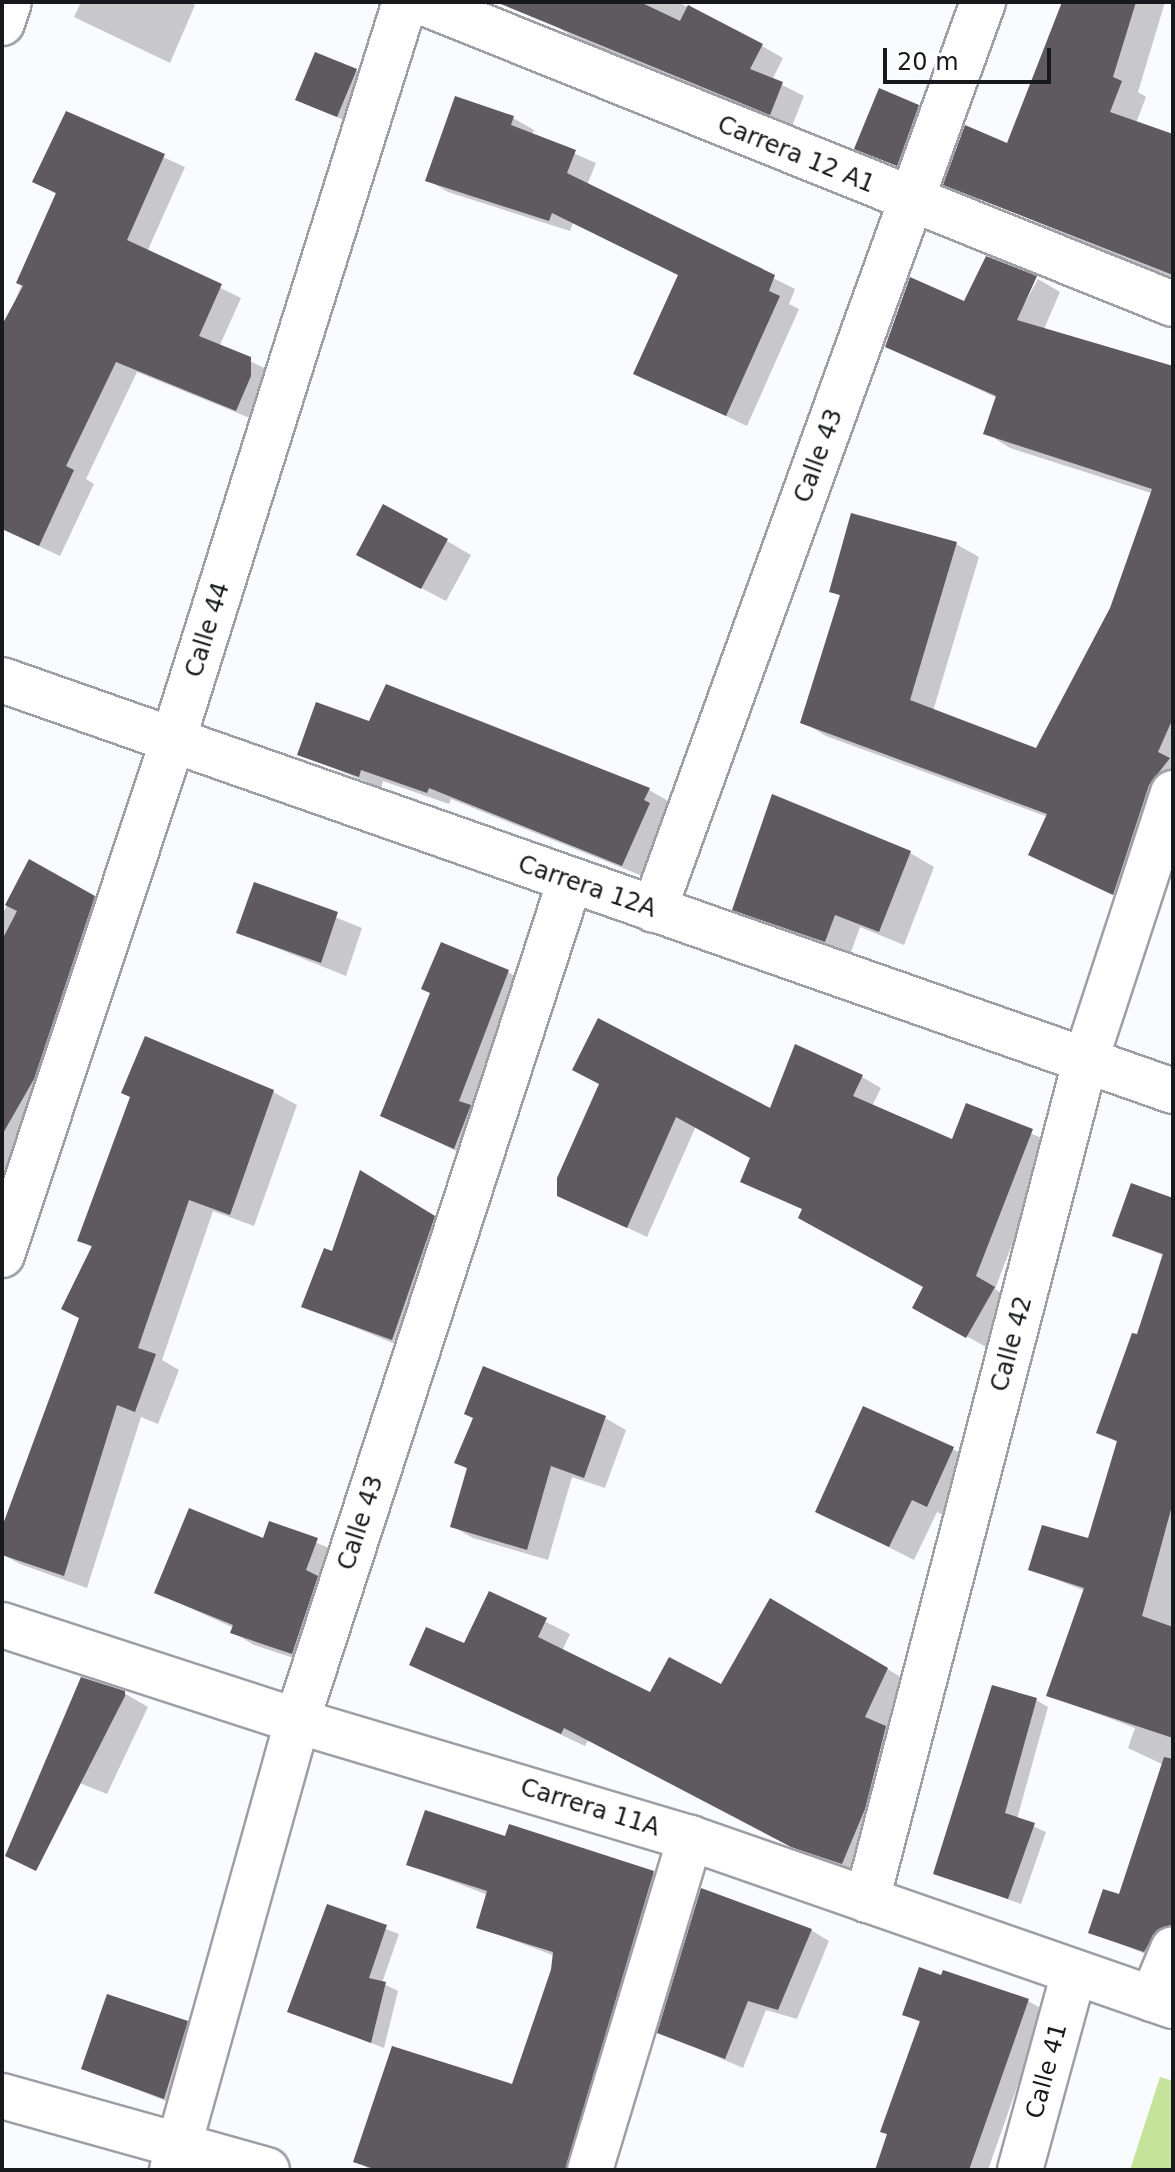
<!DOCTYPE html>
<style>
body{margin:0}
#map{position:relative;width:1175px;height:2172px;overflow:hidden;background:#fafbfe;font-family:"DejaVu Sans",sans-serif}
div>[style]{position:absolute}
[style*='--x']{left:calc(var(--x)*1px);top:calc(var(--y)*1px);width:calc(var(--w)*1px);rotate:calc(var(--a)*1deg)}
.green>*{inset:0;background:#c5e39b}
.shadow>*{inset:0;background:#0003}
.building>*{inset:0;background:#5f5a5f}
.roads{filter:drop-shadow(2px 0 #9d9ea6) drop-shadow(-2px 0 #9d9ea6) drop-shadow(0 2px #9d9ea6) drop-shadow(0 -2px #9d9ea6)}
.minor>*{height:44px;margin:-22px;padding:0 22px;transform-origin:22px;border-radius:22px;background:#fff}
span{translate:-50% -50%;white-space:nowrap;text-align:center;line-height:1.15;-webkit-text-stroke:8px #fff;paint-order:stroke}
.street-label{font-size:24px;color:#18191c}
.frame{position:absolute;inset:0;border:4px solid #18191c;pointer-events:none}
.scale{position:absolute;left:883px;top:48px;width:168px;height:36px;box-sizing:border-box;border:4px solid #18191c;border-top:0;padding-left:10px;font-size:24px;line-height:28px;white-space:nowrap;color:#18191c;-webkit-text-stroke:6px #fff;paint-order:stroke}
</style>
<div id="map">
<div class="green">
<div style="clip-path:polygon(1160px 2077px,1173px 2081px,1173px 2170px,1130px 2170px)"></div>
</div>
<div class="shadow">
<div style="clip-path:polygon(81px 2px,190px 2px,195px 5px,170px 63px,74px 17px)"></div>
<div style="clip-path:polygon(572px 2px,678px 2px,762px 46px,783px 58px,772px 80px,804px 96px,792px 126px,580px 41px,559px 28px)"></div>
<div style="clip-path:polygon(1064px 2px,1165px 2px,1138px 92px,1146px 97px,1136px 123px,1173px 136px,1173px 280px,946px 184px,1008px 146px)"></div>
<div style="clip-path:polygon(356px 71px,368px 78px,349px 122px,310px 106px)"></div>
<div style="clip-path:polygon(918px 107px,930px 114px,909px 171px,856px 148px)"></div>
<div style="clip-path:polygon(67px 114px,185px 167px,147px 252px,241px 298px,219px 347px,271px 371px,257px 421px,137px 372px,86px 479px,94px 484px,60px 556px,2px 529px,2px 333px,58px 195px,35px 182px)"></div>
<div style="clip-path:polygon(513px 118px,534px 130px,532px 135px,596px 163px,587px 185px,795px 289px,789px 304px,799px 309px,747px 426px,636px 373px,680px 276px,573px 223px,570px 231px,448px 192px,428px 180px)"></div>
<div style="clip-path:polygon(987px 258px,1036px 278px,1011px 328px,1038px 279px,1060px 292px,1044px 329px,1173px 368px,1173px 500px,1010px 448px,986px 433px,997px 398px,887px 346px,965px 303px)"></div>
<div style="clip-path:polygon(1173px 511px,1173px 797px,1137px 906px,1030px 854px,1048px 817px,826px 736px,803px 722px,842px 597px,831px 591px,956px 544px,979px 557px,933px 711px,1037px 751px)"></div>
<div style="clip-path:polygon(447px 541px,471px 555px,446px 601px,383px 568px)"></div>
<div style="clip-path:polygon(370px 723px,649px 790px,670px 802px,665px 814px,671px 817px,645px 877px,451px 799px,449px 804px,383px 781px,381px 788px,300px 754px)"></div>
<div style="clip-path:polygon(910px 853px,934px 867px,904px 945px,860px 927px,850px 955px,759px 923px,734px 909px)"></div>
<div style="clip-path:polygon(30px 862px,116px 910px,2px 1212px,2px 915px)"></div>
<div style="clip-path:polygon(255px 885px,362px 928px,346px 976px,239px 933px)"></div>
<div style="clip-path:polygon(508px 972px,529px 984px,475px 1160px,382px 1115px)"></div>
<div style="clip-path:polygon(862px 1077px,881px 1088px,872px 1106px,953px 1142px,967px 1106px,1051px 1142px,995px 1289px,1013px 1300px,986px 1347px,915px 1307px,926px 1287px,804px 1210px,743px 1181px,752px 1157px,696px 1126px,647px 1237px,559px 1195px,601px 1084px,771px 1111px)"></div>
<div style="clip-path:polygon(273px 1092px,297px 1105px,254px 1226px,213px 1211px,162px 1360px,179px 1370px,158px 1424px,141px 1417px,87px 1588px,20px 1564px,2px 1554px,2px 1536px,81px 1319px,93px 1248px,80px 1240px,132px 1097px)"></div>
<div style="clip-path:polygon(385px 1187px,459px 1232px,417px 1353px,303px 1306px,333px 1253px)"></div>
<div style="clip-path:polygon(1173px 1201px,1173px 1943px,1163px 1961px,1091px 1932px,1120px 1896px,1164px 1765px,1128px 1748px,1135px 1728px,1048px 1695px,1085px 1591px,1030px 1569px,1090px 1540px,1119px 1443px,1098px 1432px,1139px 1337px,1162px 1255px,1114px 1235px)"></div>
<div style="clip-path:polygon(605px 1418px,626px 1430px,605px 1488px,572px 1477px,548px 1560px,473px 1538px,452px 1526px,468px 1469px,457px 1462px)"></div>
<div style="clip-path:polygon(953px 1449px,977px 1463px,952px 1519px,937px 1512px,914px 1560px,817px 1511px)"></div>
<div style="clip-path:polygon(270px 1524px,339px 1552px,315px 1665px,254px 1645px,232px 1632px,234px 1628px,157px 1593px,264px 1540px)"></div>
<div style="clip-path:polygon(490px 1594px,570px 1634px,562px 1651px,651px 1695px,721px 1687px,771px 1601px,911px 1683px,866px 1877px,818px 1860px,588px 1740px,585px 1746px,411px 1664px,465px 1646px)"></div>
<div style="clip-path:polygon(124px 1693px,148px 1707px,107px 1794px,70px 1779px)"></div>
<div style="clip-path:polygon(1036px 1700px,1048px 1707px,1017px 1819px,1046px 1832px,1021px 1904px,936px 1873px)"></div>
<div style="clip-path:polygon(506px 1839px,653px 1873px,674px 1885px,591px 2170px,371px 2170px,356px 2161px,513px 2086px,555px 1956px,478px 1927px,488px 1895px,408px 1864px)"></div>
<div style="clip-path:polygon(328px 1907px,399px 1934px,382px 1983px,398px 1991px,384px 2048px,289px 2011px)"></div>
<div style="clip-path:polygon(811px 1930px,829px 1941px,797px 2019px,766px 2010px,743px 2068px,660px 2032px)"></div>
<div style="clip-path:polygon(1028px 2001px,1044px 2010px,988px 2170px,877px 2170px,921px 2023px,905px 2014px)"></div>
<div style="clip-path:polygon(187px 2023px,205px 2033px,183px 2108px,84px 2068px)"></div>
</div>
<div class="building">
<div style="clip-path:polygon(496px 2px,640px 2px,680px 21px,688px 5px,763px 44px,750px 69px,783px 82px,770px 115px)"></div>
<div style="clip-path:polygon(1062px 2px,1136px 2px,1113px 77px,1122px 81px,1110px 112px,1173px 134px,1173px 275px,943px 185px,965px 125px,1007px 143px)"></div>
<div style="clip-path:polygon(315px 52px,357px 69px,337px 117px,295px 100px)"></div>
<div style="clip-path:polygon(879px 88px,919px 105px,897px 166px,854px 149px)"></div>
<div style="clip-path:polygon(455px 96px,514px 116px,511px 125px,576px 150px,567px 173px,775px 275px,769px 291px,780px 296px,726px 416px,633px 374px,678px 275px,552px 213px,549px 221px,425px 181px)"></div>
<div style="clip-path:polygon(66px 111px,165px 154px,127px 240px,222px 284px,199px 336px,251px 357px,251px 376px,236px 411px,116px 362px,66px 466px,74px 470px,39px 546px,2px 529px,2px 325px,23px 286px,16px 283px,56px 193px,32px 182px)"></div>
<div style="clip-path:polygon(986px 256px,1037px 276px,1017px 320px,1173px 366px,1173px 718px,1158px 752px,1170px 758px,1149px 785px,1113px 895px,1028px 855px,1047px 814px,800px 723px,840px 595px,829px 592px,851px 513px,957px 542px,910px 700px,1036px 748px,1110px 608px,1152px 489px,983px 434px,996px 396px,885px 347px,910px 277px,964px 301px)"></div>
<div style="clip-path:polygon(383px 504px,448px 539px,421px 589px,356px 555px)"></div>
<div style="clip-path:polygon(386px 684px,650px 788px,644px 800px,650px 803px,622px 866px,429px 788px,427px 793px,361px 770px,359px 777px,297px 755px,316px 702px,369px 721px)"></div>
<div style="clip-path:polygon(772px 794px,911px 851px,879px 932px,835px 915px,825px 942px,732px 910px)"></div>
<div style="clip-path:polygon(29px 859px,95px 896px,34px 1079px,2px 1135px,2px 940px,17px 911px,5px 905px)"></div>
<div style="clip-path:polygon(254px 882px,338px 912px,321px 963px,236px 933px)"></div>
<div style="clip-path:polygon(441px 942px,509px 970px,459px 1101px,471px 1105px,454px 1149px,380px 1116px,430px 993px,421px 989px)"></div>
<div style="clip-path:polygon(598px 1018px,770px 1108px,795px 1044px,863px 1075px,853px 1096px,952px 1139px,966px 1103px,1033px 1129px,976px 1276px,995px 1287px,966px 1338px,912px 1308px,923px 1287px,798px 1218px,802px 1209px,740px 1182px,750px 1158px,676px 1117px,627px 1228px,557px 1196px,557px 1178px,599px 1084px,572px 1070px)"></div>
<div style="clip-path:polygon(145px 1036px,274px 1090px,230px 1215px,189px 1200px,138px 1348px,156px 1354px,135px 1412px,117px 1405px,64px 1576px,2px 1555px,2px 1527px,79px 1318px,61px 1309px,92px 1246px,77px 1241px,130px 1097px,121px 1093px)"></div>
<div style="clip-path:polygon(360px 1170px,435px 1216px,392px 1340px,301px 1307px,324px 1248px,332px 1251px)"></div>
<div style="clip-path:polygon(1131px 1183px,1173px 1198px,1173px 1502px,1142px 1616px,1173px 1627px,1173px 1738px,1046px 1696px,1084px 1588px,1028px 1570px,1042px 1525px,1088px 1538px,1117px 1441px,1096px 1433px,1132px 1333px,1137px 1334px,1163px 1254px,1112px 1236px)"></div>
<div style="clip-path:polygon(483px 1366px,606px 1416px,584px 1478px,551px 1466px,527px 1550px,450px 1527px,467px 1468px,454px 1463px,473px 1418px,464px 1414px)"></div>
<div style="clip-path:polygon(863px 1406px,954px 1447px,927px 1507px,912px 1500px,889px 1547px,815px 1512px)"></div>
<div style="clip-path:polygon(189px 1508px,263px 1538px,269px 1521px,318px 1538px,306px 1570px,318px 1576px,292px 1654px,230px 1633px,233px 1625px,154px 1593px)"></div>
<div style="clip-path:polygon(489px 1591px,547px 1618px,538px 1637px,650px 1692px,669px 1657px,721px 1684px,770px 1598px,888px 1668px,865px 1717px,886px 1726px,865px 1809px,842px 1864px,791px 1847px,564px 1728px,561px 1734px,409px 1665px,426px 1627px,464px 1643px)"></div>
<div style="clip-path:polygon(81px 1677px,125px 1691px,125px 1696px,36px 1871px,5px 1856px)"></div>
<div style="clip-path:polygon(992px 1685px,1037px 1698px,1005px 1813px,1035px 1823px,1008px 1899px,933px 1874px)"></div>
<div style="clip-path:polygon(1164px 1757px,1173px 1759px,1173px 1924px,1157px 1930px,1144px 1952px,1088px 1933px,1103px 1889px,1119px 1894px)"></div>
<div style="clip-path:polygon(425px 1810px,505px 1836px,509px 1824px,654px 1871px,565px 2170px,377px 2170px,353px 2162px,392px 2046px,512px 2084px,551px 1970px,553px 1952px,476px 1928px,487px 1891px,406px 1865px)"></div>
<div style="clip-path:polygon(701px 1888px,812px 1929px,778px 2010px,748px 2001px,725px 2059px,657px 2033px)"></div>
<div style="clip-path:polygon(327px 1904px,387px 1925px,369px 1978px,386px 1982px,371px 2043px,287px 2012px)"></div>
<div style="clip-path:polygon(919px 1967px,941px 1975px,943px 1970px,1029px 1999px,969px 2170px,875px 2170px,887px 2134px,880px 2132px,920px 2021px,902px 2015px)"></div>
<div style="clip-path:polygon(107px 1994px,188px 2021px,164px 2099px,81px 2069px)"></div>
</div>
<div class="roads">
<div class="minor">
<div style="--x:422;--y:2;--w:809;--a:21.91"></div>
<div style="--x:2;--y:23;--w:22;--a:-72"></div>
<div style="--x:2;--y:680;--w:1241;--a:19.34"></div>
<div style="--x:654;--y:910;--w:966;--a:-70.08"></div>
<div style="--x:2;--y:1255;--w:543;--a:-71.63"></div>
<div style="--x:173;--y:740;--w:774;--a:-72.55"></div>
<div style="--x:2;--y:1625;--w:310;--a:18"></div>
<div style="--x:297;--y:1721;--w:410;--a:16.6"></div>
<div style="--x:690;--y:1838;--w:511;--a:19.18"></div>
<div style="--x:867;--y:1900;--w:866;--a:-75.42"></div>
<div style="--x:1085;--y:1062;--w:283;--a:-71.9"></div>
<div style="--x:1152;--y:1999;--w:54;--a:-67.2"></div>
<div style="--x:2;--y:2096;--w:275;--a:15.6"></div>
<div style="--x:172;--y:2170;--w:466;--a:-74.4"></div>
<div style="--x:297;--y:1721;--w:883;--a:-72"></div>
<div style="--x:590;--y:2170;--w:347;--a:-73.2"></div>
<div style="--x:1020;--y:2170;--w:205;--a:-74.7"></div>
</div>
</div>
<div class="street-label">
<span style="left:796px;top:155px;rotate:22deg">Carrera 12 A1</span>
<span style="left:819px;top:456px;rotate:-70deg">Calle 43</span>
<span style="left:208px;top:630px;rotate:-73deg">Calle 44</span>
<span style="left:587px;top:887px;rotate:19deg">Carrera 12A</span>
<span style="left:1012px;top:1344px;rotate:-75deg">Calle 42</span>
<span style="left:361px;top:1523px;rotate:-72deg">Calle 43</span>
<span style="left:590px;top:1808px;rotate:17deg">Carrera 11A</span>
<span style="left:1047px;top:2071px;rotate:-75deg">Calle 41</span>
</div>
<div class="frame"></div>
<div class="scale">20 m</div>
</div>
